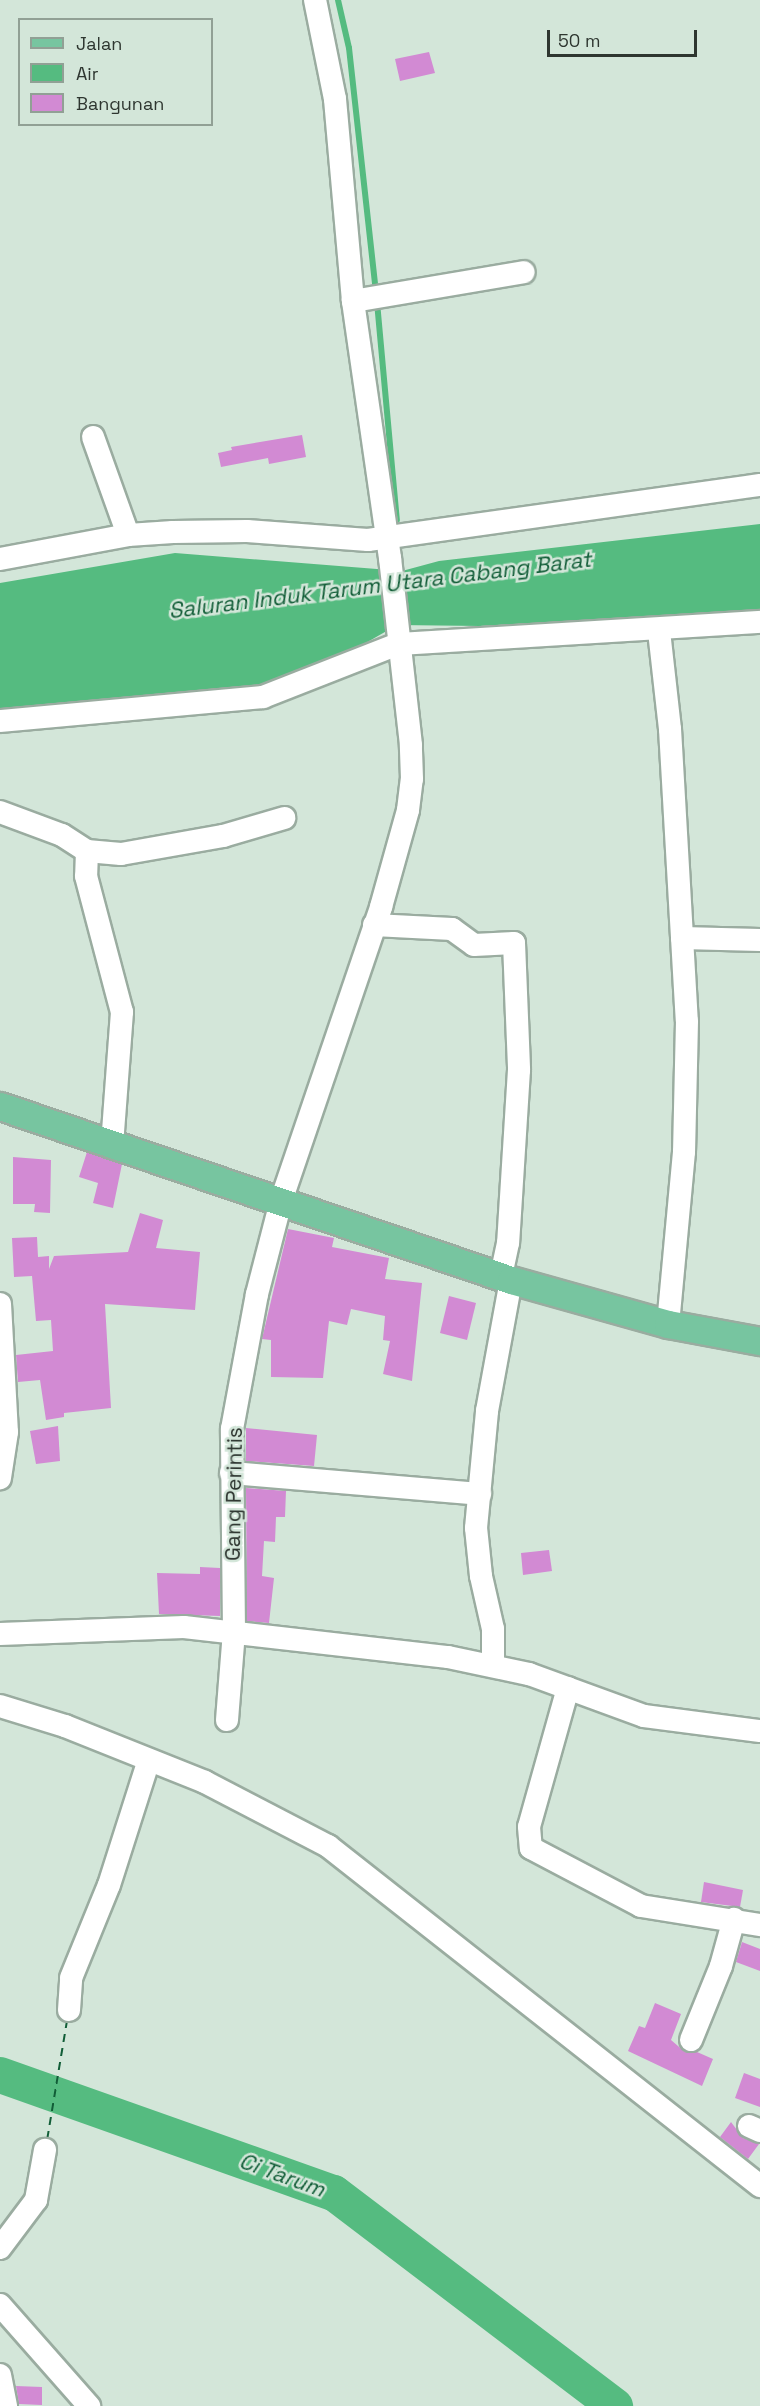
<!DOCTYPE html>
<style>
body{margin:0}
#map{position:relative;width:760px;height:2406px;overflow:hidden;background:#d3e6d9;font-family:"Space Grotesk",sans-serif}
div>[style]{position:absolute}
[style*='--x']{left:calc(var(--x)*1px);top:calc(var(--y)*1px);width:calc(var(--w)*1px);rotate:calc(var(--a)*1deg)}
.water>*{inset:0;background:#55bb80}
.stream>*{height:6px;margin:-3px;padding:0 3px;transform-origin:3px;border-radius:3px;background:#55bb80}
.river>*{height:36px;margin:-18px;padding:0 18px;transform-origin:18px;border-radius:18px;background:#55bb80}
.ferry>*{height:1.5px;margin-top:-0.75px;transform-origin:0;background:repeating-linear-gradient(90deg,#115d37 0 8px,transparent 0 14px)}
.building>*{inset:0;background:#d28ad3}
.roads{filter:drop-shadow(2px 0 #9aaca0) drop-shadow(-2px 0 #9aaca0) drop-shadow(0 2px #9aaca0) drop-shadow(0 -2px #9aaca0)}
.minor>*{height:22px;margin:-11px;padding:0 11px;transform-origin:11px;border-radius:11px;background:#fff}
.major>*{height:27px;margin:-13.5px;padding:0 13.5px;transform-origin:13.5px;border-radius:13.5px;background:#77c5a0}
span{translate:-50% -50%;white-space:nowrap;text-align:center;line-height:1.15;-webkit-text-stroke:5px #d3e6d9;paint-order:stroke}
.street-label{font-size:21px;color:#2e3630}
.water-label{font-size:22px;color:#115d37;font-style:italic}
.legend{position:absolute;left:18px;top:18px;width:195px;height:108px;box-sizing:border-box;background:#d3e6d9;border:2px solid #91a095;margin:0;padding:8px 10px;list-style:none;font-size:18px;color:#2e3630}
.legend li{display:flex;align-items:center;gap:12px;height:30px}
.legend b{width:30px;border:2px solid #91a095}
.scale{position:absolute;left:547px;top:30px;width:150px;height:27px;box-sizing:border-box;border:3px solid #2e3630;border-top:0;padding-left:8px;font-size:18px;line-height:21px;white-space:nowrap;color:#2e3630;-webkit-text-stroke:4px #d3e6d9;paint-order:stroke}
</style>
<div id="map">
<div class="water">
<div style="clip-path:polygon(760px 524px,760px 610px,480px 626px,397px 625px,364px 644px,252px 688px,0 710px,0 583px,175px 553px,402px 571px,439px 561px)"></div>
</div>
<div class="stream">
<div style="--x:338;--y:0;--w:49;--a:77.1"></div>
<div style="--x:349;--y:48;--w:245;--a:83.7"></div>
<div style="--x:377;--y:302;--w:219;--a:84.8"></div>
</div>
<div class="river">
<div style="--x:0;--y:2075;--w:354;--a:19.5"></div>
<div style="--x:334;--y:2193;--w:353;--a:37.2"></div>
</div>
<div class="ferry">
<div style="--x:47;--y:2139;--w:121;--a:-80.5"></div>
</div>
<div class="building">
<div style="clip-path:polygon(429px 52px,435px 73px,400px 81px,395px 59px)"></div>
<div style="clip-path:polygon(302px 435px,306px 457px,269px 464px,268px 458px,221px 467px,218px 453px,232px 450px,231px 447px)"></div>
<div style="clip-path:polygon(87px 1152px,122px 1164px,113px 1208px,93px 1203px,98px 1183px,79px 1177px)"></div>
<div style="clip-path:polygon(13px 1157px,51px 1160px,50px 1213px,34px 1212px,35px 1204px,13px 1204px)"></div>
<div style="clip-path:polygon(140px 1213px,163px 1220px,156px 1248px,200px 1252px,195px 1310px,105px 1304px,111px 1408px,64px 1413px,64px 1417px,46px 1420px,40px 1380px,18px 1382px,16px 1355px,53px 1351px,51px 1320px,36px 1321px,32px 1276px,14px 1277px,12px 1238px,37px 1237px,38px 1257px,49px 1256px,49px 1269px,54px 1256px,128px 1252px)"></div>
<div style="clip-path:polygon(288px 1229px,334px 1238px,332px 1247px,389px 1258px,385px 1279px,422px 1283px,412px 1381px,383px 1374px,390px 1341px,383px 1340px,385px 1316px,351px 1309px,347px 1325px,329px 1321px,323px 1378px,271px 1377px,271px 1340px,262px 1339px)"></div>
<div style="clip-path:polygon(449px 1296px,476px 1303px,467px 1340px,440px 1333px)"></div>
<div style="clip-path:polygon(58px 1426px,60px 1461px,36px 1464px,30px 1431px)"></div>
<div style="clip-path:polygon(246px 1428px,317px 1435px,314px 1466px,246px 1461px)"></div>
<div style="clip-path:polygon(246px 1488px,286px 1491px,285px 1517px,276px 1517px,275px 1542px,264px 1541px,262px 1576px,274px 1578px,269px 1623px,247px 1621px)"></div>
<div style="clip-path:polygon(549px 1550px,552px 1571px,523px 1575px,521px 1553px)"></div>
<div style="clip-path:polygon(200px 1567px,220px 1568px,220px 1616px,159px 1614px,157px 1573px,200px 1574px)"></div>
<div style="clip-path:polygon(704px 1882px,743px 1890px,740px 1907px,701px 1902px)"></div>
<div style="clip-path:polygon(742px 1942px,760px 1949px,760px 1971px,736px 1962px)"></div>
<div style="clip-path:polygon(655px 2003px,681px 2014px,671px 2040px,685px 2052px,697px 2052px,713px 2059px,702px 2086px,628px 2051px,639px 2026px,645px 2028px)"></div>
<div style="clip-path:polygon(744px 2073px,760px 2079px,760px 2107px,735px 2098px)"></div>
<div style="clip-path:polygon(731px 2122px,743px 2138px,759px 2144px,748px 2159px,720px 2137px)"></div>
<div style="clip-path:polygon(16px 2386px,42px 2387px,42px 2405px,19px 2404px)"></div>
</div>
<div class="roads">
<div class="minor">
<div style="--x:353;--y:301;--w:173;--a:-9.6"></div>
<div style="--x:93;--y:437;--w:104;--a:70.3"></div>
<div style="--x:0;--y:559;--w:130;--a:-10.6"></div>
<div style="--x:128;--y:535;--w:45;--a:-3.8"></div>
<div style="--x:173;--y:532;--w:74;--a:-0.8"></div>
<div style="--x:247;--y:531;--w:121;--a:4.3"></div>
<div style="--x:368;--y:540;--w:396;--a:-8"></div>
<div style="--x:659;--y:631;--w:99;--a:83.6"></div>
<div style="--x:670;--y:729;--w:292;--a:86.7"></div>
<div style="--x:687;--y:1021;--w:131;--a:91.3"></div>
<div style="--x:684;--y:1152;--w:173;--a:95.3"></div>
<div style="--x:0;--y:721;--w:264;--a:-5.2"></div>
<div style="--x:263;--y:697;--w:145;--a:-21.4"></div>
<div style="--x:398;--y:644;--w:363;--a:-3.5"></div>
<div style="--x:0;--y:812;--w:66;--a:20.4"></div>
<div style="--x:62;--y:835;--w:30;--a:33"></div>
<div style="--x:87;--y:851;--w:34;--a:5"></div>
<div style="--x:121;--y:854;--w:104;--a:-10"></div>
<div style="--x:223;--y:836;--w:64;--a:-16.4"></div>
<div style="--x:87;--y:851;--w:25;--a:92"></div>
<div style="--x:86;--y:876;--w:141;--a:75.2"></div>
<div style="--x:122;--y:1012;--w:134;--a:94.3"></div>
<div style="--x:374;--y:925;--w:78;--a:2.9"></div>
<div style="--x:452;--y:929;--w:27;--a:36"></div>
<div style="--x:474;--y:945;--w:40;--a:-2.9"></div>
<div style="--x:514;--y:943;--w:127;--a:87.7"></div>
<div style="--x:519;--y:1070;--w:173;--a:93.6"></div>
<div style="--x:508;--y:1243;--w:34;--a:102"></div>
<div style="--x:682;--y:938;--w:78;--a:1.5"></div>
<div style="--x:0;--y:1304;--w:128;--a:86.9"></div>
<div style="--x:7;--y:1432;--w:47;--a:98.7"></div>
<div style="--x:231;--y:1473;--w:250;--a:4.8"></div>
<div style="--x:0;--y:1634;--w:184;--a:-2.2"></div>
<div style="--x:184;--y:1627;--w:266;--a:6.5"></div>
<div style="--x:448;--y:1657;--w:83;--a:11.9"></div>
<div style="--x:529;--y:1674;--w:122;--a:20.1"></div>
<div style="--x:644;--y:1716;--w:117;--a:7.4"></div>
<div style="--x:493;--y:1666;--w:37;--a:-90"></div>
<div style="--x:493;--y:1629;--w:54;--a:-102.8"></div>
<div style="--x:481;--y:1576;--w:48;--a:-95.9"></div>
<div style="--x:476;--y:1528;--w:118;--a:-84.6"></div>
<div style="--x:487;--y:1411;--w:133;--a:-79.6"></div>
<div style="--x:568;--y:1688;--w:144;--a:105.7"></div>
<div style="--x:529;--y:1827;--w:21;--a:85"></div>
<div style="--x:531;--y:1848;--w:124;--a:27.8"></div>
<div style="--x:641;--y:1906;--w:121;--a:9.1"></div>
<div style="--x:0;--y:1706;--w:68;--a:17.1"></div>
<div style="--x:65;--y:1726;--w:151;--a:21.8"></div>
<div style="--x:205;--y:1782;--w:139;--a:27.5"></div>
<div style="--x:328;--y:1846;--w:550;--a:38.2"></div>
<div style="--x:227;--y:1720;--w:89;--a:-85.5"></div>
<div style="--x:234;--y:1631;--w:202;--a:-90.6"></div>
<div style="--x:232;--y:1429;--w:137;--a:-79.5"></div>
<div style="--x:257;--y:1294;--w:96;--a:-75.5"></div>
<div style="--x:281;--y:1201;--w:311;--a:-71.2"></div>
<div style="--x:381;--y:907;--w:101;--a:-74.4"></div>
<div style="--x:408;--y:810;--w:31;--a:-83"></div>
<div style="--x:412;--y:779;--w:34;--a:-92"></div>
<div style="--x:411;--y:745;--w:188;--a:-96.4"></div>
<div style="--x:390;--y:558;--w:260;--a:-98.2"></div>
<div style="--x:353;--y:301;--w:203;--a:-95.1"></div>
<div style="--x:335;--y:99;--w:101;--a:-101.4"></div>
<div style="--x:69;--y:2010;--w:32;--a:-86"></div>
<div style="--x:71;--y:1978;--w:100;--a:-67.8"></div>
<div style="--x:109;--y:1885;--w:131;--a:-72.3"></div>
<div style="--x:691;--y:2040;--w:80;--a:-67.9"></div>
<div style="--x:721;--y:1966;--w:49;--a:-74.5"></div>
<div style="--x:749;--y:2126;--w:12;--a:24"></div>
<div style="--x:0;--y:2248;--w:60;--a:-53.1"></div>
<div style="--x:36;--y:2200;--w:51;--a:-79.8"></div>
<div style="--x:0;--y:2305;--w:135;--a:48.6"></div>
<div style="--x:0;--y:2375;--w:32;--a:79"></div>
</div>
<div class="major">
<div style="--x:0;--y:1106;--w:540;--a:18.8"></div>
<div style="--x:511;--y:1280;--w:163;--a:15.7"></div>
<div style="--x:668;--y:1324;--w:94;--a:10.5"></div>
</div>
</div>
<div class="street-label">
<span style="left:234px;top:1494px;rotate:-89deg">Gang Perintis</span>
</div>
<div class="water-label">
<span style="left:380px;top:585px;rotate:-7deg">Saluran Induk Tarum Utara Cabang Barat</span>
<span style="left:282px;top:2175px;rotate:20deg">Ci Tarum</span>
</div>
<ul class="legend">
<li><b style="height:8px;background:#77c5a0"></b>Jalan</li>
<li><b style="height:16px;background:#55bb80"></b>Air</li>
<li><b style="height:16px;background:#d28ad3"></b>Bangunan</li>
</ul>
<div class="scale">50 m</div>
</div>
